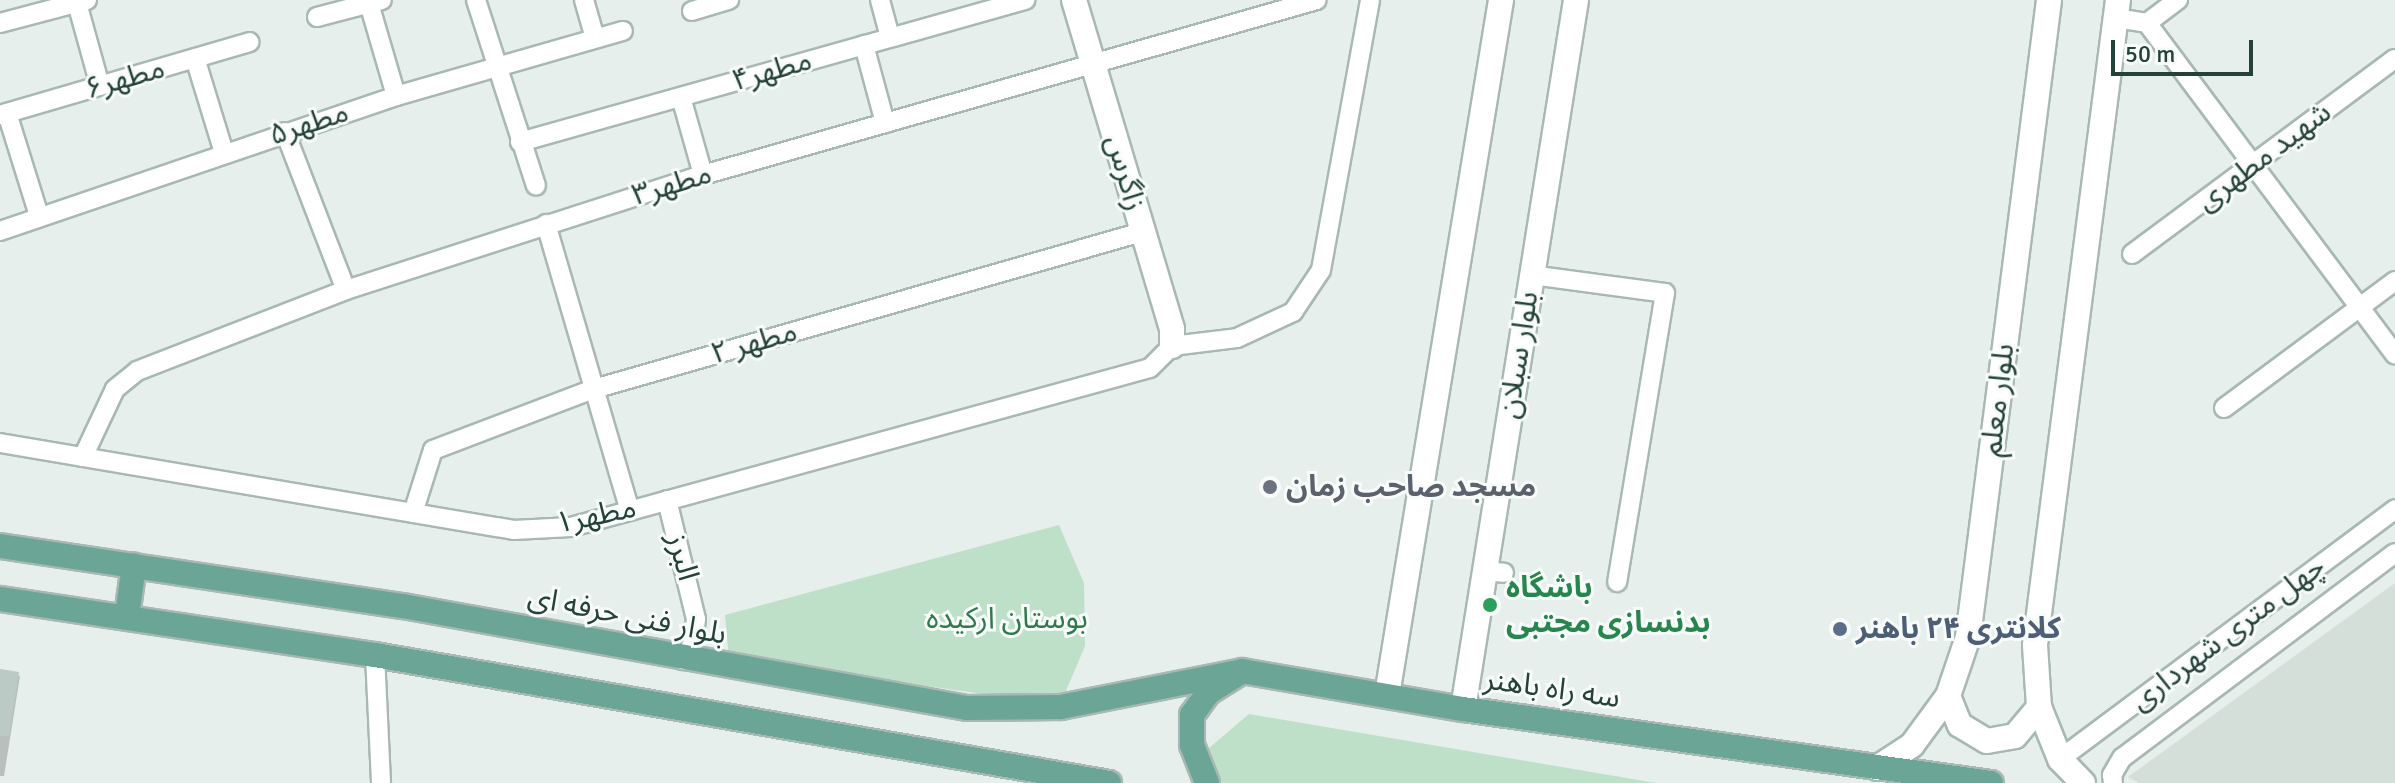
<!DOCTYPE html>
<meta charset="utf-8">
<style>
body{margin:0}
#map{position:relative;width:2395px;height:783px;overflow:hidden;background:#e6efeb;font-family:Signika,"Noto Sans Arabic",sans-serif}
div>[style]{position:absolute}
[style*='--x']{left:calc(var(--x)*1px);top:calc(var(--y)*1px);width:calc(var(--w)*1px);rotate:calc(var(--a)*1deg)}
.built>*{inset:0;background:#d4dfda}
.green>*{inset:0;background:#bfe0c8}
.shadow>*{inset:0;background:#0003}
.building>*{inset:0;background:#bbcac4}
.roads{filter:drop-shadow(2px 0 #a8b8b2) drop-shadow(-2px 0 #a8b8b2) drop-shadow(0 2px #a8b8b2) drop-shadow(0 -2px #a8b8b2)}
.street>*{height:18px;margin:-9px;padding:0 9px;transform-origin:9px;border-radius:9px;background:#fff}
.secondary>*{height:24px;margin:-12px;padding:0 12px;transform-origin:12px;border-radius:12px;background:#fff}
.primary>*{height:24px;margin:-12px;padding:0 12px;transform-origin:12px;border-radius:12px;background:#6aa596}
.dots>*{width:22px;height:22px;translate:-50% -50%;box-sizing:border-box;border:4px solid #f7fbf9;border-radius:50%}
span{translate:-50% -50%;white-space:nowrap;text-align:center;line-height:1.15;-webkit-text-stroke:6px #f7fbf9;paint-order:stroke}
.street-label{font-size:30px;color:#24423a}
.worship-label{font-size:30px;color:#5b616d;font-weight:700}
.left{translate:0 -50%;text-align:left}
.leisure-label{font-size:30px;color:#27864d;font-weight:700}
.park-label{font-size:30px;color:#2d7a4b}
.service-label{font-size:30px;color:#4e5e75;font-weight:700}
.scale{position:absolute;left:2111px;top:40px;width:142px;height:36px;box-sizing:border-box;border:4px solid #24423a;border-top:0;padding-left:10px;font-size:24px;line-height:28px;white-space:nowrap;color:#24423a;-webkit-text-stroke:6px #f7fbf9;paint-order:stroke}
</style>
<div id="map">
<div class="built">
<div style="clip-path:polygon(2395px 583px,2395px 783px,2139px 783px,2128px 777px)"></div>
</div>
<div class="green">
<div style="clip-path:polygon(1059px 525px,1084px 583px,1085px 646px,1060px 705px,729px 658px,725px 615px)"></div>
<div style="clip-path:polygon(1249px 714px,1656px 783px,1222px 783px,1213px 775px,1209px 748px)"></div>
</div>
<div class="shadow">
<div style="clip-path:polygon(0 671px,20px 676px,4px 776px,0 776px)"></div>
</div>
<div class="building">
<div style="clip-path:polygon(0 669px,19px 672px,9px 736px,0 736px)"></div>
</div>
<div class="roads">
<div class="street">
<div style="--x:368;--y:0;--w:100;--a:73.7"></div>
<div style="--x:476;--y:0;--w:195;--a:72.1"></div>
<div style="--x:584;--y:0;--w:40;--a:74"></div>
<div style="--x:880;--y:0;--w:39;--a:75"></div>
<div style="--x:77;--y:3;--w:86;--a:74.5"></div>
<div style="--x:692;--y:11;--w:39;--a:-17"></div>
<div style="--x:317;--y:17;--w:67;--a:-14.7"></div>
<div style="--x:2116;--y:18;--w:31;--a:9"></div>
<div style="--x:2147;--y:23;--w:414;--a:53.2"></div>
<div style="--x:0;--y:23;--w:90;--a:-14.8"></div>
<div style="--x:2147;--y:23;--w:39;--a:-37"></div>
<div style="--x:864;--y:45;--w:81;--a:74.9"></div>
<div style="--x:195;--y:58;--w:99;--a:73"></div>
<div style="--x:681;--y:97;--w:81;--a:74.2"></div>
<div style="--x:7;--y:113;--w:108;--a:72.7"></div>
<div style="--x:0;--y:115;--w:260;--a:-16.3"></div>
<div style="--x:285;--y:132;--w:169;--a:68.9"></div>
<div style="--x:520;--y:142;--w:525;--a:-15.71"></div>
<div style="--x:546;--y:224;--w:299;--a:73.7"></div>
<div style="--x:0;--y:231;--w:418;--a:-18.8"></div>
<div style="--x:396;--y:96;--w:236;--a:-16"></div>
<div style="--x:2132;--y:254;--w:327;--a:-36.6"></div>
<div style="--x:1532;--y:275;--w:134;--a:7.7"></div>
<div style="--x:1665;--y:293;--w:293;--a:99.4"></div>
<div style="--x:2224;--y:408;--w:213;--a:-36.6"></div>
<div style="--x:0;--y:443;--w:521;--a:9.61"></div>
<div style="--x:514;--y:530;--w:57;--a:-3"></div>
<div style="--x:571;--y:527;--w:600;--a:-15.36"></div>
<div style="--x:1150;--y:368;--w:31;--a:-45"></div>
<div style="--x:1172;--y:346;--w:65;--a:-7"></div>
<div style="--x:1237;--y:338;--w:62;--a:-24.9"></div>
<div style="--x:1293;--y:312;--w:50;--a:-56.3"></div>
<div style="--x:1321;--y:270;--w:274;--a:-79.7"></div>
<div style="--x:83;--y:457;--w:75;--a:-64.8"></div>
<div style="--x:115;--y:389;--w:28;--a:-39"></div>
<div style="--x:137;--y:371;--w:224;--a:-21.2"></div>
<div style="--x:346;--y:290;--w:375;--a:-17.9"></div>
<div style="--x:703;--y:175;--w:638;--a:-15.91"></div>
<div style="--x:667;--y:500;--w:122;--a:76.3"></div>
<div style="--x:696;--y:619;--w:24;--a:97"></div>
<div style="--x:693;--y:643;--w:20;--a:120"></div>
<div style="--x:413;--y:513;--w:66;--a:-72.4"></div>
<div style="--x:433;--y:450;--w:172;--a:-20.8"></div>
<div style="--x:594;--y:389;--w:570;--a:-15.99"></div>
<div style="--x:1483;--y:571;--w:21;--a:5"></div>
<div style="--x:375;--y:655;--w:128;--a:87.3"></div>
<div style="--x:2060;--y:759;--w:418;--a:-36.7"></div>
<div style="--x:2113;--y:783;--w:8;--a:-97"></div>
<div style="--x:2112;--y:775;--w:20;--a:-60"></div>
<div style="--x:2122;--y:758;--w:341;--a:-36.9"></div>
</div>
<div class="secondary">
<div style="--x:1074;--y:0;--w:343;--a:73.4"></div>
<div style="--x:1172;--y:329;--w:17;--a:90"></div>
<div style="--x:1387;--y:695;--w:704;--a:-80.68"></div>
<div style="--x:1948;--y:696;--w:31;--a:68"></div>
<div style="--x:1960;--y:725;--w:31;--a:31"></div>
<div style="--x:1987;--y:741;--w:28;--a:-10"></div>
<div style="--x:2015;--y:736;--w:38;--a:-50"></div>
<div style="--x:1463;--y:709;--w:718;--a:-80.94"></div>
<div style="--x:1877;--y:768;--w:42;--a:-33.3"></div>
<div style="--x:1912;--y:745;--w:61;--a:-53.7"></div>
<div style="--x:1948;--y:696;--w:62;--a:-71.3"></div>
<div style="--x:1968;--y:637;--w:642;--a:-82.75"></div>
<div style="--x:2083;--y:783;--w:33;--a:-134"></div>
<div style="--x:2060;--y:759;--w:56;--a:-112"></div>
<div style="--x:2039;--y:707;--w:62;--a:-93.7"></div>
<div style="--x:2035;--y:645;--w:650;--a:-82.67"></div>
</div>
<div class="primary">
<div style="--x:0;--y:546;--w:407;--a:8.5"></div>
<div style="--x:403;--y:606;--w:573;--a:10.25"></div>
<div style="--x:967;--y:708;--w:94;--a:-0.6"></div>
<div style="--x:1061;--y:707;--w:185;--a:-11.2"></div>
<div style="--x:0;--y:599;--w:379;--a:8.5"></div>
<div style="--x:375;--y:655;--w:745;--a:9.89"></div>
<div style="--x:127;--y:616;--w:51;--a:-82.2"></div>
<div style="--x:1207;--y:783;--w:41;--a:-111.5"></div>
<div style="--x:1192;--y:745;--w:30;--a:-90"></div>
<div style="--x:1192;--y:715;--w:29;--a:-54"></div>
<div style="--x:1209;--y:692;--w:39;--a:-32"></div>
<div style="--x:1242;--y:671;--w:224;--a:9.8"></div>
<div style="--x:1463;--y:709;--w:533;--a:7.98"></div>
</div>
</div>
<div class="dots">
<div style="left:1270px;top:487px;background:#6b7280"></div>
<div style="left:1490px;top:605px;background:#2e9e5b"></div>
<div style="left:1840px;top:629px;background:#5c6f8a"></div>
</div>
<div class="street-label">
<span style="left:772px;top:71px;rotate:-16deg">مطهر۴</span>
<span style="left:125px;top:79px;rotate:-16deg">مطهر۶</span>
<span style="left:309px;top:124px;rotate:-18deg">مطهر۵</span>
<span style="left:2264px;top:157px;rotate:-37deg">شهید مطهری</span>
<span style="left:1125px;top:173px;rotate:74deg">زاگرس</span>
<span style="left:672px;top:185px;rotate:-17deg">مطهر۳</span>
<span style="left:754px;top:343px;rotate:-16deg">مطهر ۲</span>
<span style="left:1519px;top:355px;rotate:-81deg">بلوار سبلان</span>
<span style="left:1998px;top:400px;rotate:-83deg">بلوار معلم</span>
<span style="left:596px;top:516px;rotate:-12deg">مطهر۱</span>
<span style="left:682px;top:557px;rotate:75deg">البرز</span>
<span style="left:627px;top:616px;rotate:11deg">بلوار فنی حرفه ای</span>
<span style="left:2228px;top:634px;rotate:-37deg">چهل متری شهرداری</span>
<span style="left:1552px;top:689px;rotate:8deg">سه راه باهنر</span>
</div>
<div class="worship-label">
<span class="left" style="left:1286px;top:487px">مسجد صاحب زمان</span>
</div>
<div class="leisure-label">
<span class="left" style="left:1506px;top:605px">باشگاه<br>بدنسازی مجتبی</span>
</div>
<div class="park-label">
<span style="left:1007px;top:619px">بوستان ارکیده</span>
</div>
<div class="service-label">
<span class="left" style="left:1856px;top:629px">کلانتری ۲۴ باهنر</span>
</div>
<div class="scale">50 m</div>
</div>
